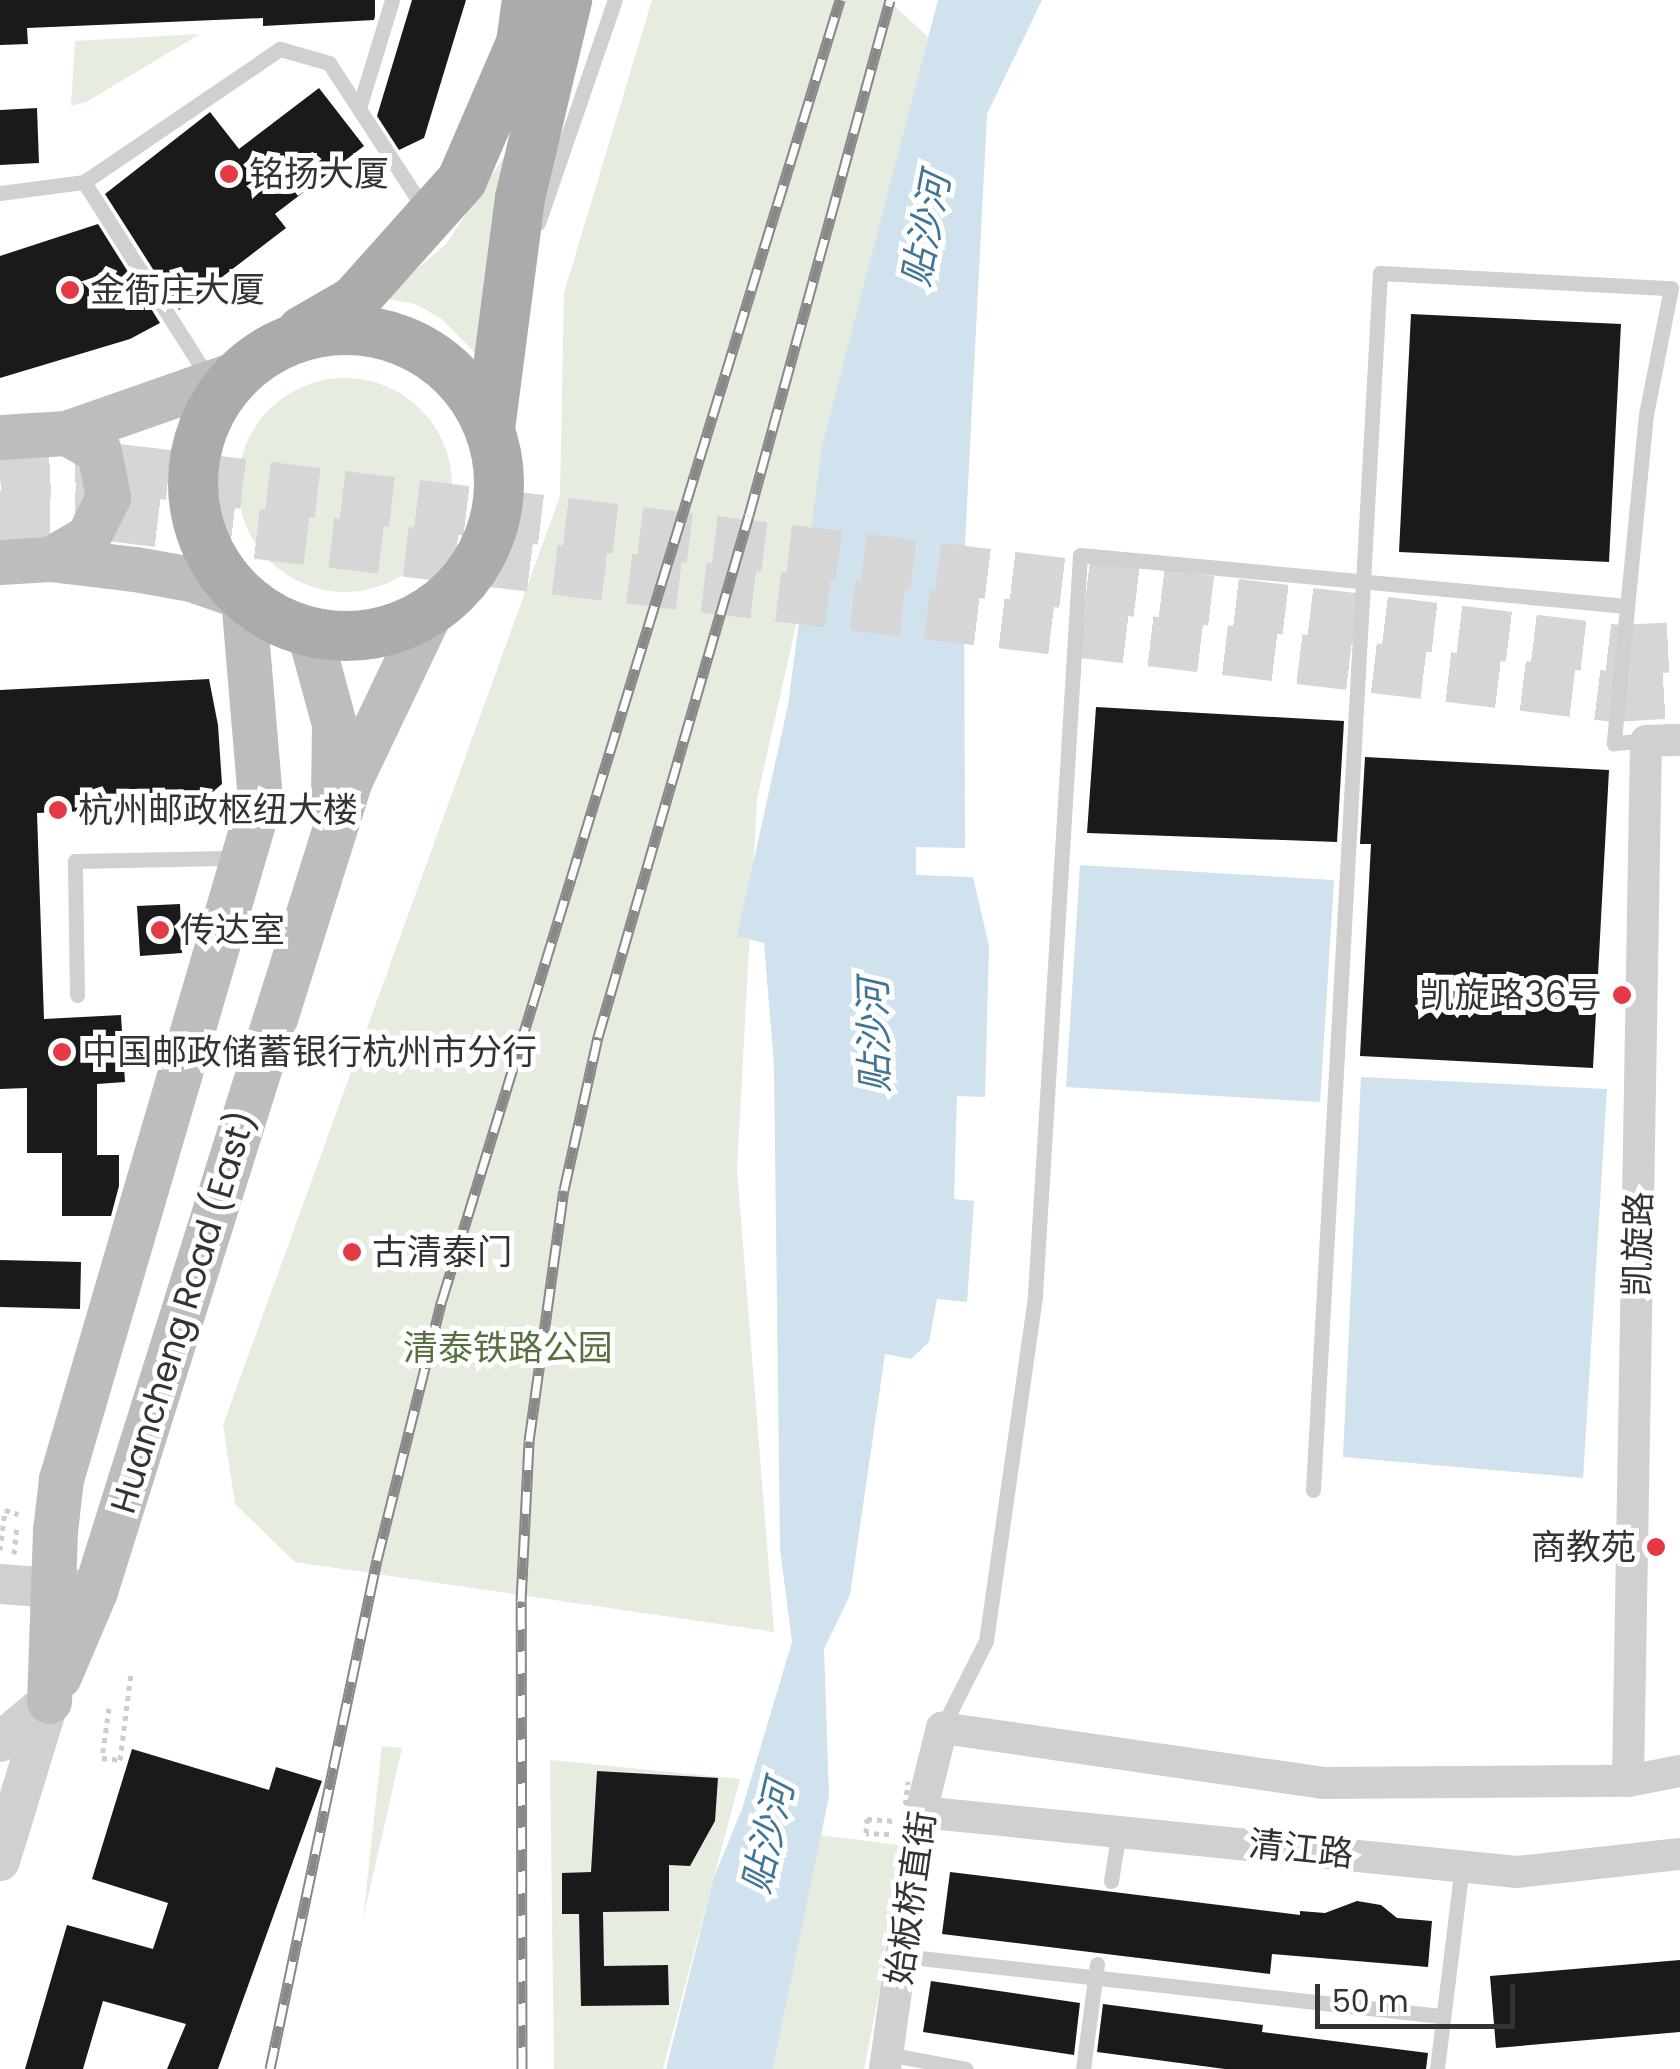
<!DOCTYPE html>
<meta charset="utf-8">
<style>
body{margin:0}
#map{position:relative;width:1680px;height:2069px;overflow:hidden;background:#fff;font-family:Poppins,"Noto Sans SC",sans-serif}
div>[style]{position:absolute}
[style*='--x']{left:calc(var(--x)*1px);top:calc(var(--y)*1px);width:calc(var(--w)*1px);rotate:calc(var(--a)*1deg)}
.green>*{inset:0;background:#e6ecdf}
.round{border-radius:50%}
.water>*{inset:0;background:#cfe2ee}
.building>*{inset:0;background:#1a1a1a}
.primary-tunnel>*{height:50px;margin-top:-25px;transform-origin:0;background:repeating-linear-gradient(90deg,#d6d6d6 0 50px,transparent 0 75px)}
.path>*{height:5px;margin-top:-2.5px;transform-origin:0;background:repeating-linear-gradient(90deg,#cdcdcd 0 5px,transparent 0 10px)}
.service>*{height:15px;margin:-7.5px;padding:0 7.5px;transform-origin:7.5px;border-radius:7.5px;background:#d0d0d0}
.minor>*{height:32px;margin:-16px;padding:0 16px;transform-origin:16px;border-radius:16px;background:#d0d0d0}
.tertiary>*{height:40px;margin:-20px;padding:0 20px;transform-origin:20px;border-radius:20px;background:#d0d0d0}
.secondary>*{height:45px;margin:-22.5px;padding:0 22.5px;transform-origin:22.5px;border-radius:22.5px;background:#bdbdbd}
.primary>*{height:50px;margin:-25px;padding:0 25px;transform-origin:25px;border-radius:25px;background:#ababab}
.primary>.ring{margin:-25px;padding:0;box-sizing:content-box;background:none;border:50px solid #ababab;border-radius:50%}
.rail>*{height:11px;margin-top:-5.5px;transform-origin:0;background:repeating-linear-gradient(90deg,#fff 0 22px,#888 0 44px);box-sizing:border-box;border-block:2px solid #888}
.path-bridge>*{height:5px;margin-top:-2.5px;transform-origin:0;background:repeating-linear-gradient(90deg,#cdcdcd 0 5px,transparent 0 10px)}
.dots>*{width:28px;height:28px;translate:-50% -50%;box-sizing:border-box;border:5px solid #fff;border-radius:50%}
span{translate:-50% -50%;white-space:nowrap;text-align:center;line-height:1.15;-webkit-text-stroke:10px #fff;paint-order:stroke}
.poi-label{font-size:35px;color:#333}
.left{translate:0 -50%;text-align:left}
.right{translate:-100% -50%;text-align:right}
.street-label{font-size:35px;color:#333}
.park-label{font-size:35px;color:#56703f}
.water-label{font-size:38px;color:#3f7597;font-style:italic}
.scale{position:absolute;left:1315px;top:1984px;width:200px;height:45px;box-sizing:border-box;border:5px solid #333;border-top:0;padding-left:12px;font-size:30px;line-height:35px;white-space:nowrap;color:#333;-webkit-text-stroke:8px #fff;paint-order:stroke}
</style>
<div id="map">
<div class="green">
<div style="clip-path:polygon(652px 0,888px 0,928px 37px,757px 799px,737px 1170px,774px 1632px,295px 1562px,235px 1504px,223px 1425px,560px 496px,564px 293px)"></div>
<div style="clip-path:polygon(200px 34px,86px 102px,71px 106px,75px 41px)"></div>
<div style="clip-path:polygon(518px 136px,478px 356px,442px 319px,415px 304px,383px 298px,446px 244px)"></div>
<div class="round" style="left:238px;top:378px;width:214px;height:214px"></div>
<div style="clip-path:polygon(382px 1746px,402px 1748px,363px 1919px)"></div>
<div style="clip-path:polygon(550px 1760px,740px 1779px,663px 2069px,554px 2069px)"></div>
<div style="clip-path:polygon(821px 1835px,898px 1845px,880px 1987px,864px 2069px,773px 2069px)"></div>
</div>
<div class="water">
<div style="clip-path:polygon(938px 0,1042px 0,987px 114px,964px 564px,965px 848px,916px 847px,916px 875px,973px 877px,989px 946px,985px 1097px,957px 1096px,954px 1199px,974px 1201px,967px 1302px,937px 1299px,929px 1342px,911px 1359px,885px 1354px,850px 1595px,824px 1649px,829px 1796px,773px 2069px,666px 2069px,714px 1877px,742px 1809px,792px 1642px,780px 1549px,774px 1065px,764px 943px,737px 936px,788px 705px,822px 446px)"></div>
<div style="clip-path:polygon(1080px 865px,1334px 880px,1320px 1102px,1066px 1087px)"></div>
<div style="clip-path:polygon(1361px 1077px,1607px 1089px,1583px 1478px,1343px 1457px)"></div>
</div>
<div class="building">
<div style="clip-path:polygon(0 0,375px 0,375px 16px,374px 20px,263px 26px,263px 18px,27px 28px,28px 44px,0 45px)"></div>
<div style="clip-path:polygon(412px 0,466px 0,424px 138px,399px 150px,377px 116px)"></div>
<div style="clip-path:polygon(319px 88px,364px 146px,275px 214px,286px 228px,179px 310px,105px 194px,210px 112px,239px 149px)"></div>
<div style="clip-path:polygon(37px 108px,39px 163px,0 165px,0 110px)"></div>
<div style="clip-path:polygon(98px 224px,160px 323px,130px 339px,0 378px,0 256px)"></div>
<div style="clip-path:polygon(1411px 314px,1621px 324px,1609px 562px,1399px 552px)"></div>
<div style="clip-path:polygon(209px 679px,218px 725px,222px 784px,195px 807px,37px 813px,44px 1019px,121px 1015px,125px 1082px,97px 1084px,97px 1155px,119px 1155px,119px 1186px,111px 1216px,62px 1216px,62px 1153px,27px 1153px,27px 1088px,0 1089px,0 690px)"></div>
<div style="clip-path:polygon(1096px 707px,1344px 721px,1337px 842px,1087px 833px)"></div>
<div style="clip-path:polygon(1365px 757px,1609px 770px,1593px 1068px,1360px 1056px,1371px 844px,1360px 844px)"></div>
<div style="clip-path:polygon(180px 904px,182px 953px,140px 956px,137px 906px)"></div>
<div style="clip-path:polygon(0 1260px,81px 1262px,80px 1309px,0 1307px)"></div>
<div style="clip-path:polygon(132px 1749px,269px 1790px,276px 1767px,322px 1781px,218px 2069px,167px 2069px,186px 2024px,103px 2001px,83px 2069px,25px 2069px,67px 1925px,153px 1949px,168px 1903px,92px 1879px)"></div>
<div style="clip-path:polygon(597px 1771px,718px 1778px,715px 1821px,690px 1866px,669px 1865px,669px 1911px,603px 1912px,604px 1966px,668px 1965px,669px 2005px,581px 2006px,579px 1914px,562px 1914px,562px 1873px,591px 1872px)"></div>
<div style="clip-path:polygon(950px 1872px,1300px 1915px,1300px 1911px,1325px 1913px,1357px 1901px,1381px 1905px,1397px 1918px,1432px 1921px,1428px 1967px,1272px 1954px,1270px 1974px,942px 1934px)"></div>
<div style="clip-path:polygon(1680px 1960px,1680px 2032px,1496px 2048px,1490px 1976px)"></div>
<div style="clip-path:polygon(931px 1981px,1080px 2003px,1074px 2055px,923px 2032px)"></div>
<div style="clip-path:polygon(1103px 2004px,1263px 2025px,1262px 2032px,1428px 2053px,1426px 2069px,1225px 2069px,1097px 2052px)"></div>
</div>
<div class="primary-tunnel">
<div style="--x:0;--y:475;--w:119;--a:-2.9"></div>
<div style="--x:119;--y:469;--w:1510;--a:6.88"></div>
<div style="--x:1618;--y:650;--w:62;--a:-2.8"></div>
<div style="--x:0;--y:516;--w:108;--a:0"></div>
<div style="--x:108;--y:516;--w:1517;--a:6.85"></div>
<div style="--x:1614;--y:697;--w:66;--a:-3.5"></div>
</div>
<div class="path">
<div style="--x:0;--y:1550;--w:40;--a:-82.9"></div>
<div style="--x:5;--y:1510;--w:14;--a:17"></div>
<div style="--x:14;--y:1554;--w:29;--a:-84"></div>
<div style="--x:109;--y:1708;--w:50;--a:98"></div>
<div style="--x:102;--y:1758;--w:18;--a:6"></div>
<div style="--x:120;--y:1760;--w:88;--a:-82.8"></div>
<div style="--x:889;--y:1834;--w:23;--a:-178"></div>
<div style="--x:866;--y:1833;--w:14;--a:-86"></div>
<div style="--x:867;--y:1819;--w:27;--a:4"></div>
</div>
<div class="service">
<div style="--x:359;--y:108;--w:113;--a:-73"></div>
<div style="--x:84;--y:182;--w:233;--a:57.6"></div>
<div style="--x:0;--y:193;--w:85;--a:-7.5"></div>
<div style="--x:84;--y:182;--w:237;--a:-34.2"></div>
<div style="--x:280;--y:49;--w:51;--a:15.9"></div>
<div style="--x:329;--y:63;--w:178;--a:56.9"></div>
<div style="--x:538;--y:223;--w:236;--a:-71"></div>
<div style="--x:77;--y:995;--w:134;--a:-90.9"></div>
<div style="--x:75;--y:861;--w:163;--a:-1.1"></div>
<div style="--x:1313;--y:1490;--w:1219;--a:-86.85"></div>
<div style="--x:1380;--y:273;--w:291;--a:3"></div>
<div style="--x:1671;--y:288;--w:128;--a:101.2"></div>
<div style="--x:1646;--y:414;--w:331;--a:95.6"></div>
<div style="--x:1614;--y:743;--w:32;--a:-4"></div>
<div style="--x:942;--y:1728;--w:97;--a:-63.2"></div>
<div style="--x:986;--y:1641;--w:349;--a:-81.9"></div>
<div style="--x:1035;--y:1295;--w:741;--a:-86.52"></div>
<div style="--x:1080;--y:555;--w:549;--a:5.33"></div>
<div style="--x:1111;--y:1881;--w:51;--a:-80.9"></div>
<div style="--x:902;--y:1956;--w:542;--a:6.35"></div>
<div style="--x:888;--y:2054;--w:79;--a:10.9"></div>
<div style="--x:1083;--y:2069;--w:106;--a:-82.4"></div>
<div style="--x:1437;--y:2069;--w:205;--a:-83"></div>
</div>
<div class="minor">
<div style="--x:1628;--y:1781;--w:1040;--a:-89.01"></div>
<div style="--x:1646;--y:741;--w:34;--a:-2"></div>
<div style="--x:921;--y:1812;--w:599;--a:5.75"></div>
<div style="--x:1517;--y:1872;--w:164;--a:-6.3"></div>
<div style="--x:885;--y:2069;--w:260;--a:-82"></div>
<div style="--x:921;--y:1812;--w:87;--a:-76"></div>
<div style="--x:942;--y:1728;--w:385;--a:8.2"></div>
<div style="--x:1323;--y:1783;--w:305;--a:-0.4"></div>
<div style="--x:1628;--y:1781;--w:53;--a:-10.9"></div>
</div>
<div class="tertiary">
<div style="--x:0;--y:1584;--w:81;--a:4.2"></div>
<div style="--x:0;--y:1742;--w:64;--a:-39.9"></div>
<div style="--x:0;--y:1861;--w:167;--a:-73"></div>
</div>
<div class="secondary">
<div style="--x:0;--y:437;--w:66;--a:-3.5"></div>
<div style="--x:66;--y:433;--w:181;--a:-19.3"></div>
<div style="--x:50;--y:559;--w:44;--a:-30.1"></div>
<div style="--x:88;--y:537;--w:45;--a:-63.4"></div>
<div style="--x:108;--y:497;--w:47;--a:-101.1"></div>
<div style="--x:99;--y:451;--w:38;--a:-151"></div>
<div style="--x:0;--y:562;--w:50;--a:-3.4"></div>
<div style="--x:50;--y:559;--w:86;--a:6.7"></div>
<div style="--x:135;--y:569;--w:57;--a:10.1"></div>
<div style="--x:191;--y:579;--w:55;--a:19.1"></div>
<div style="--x:243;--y:597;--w:203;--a:85.2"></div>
<div style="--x:260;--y:799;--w:709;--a:106.31"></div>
<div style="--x:61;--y:1479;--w:52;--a:96.6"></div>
<div style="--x:55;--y:1531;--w:170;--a:92"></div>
<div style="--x:309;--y:632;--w:95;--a:74.8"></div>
<div style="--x:334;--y:724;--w:76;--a:90.8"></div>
<div style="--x:59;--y:1676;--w:92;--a:-67"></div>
<div style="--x:95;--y:1591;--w:850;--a:-72.55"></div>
<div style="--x:350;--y:780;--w:188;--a:-64.5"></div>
</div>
<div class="primary">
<div class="ring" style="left:193px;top:330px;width:256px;height:256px"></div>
<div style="--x:302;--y:331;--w:60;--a:-30"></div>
<div style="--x:354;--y:301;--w:162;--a:-48.2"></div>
<div style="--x:462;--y:180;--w:149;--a:-66.7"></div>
<div style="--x:521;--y:43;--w:43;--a:-82.1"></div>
<div style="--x:490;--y:429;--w:233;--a:-82.6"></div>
<div style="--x:520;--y:198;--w:204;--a:-76.6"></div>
</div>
<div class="rail">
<div style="--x:270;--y:2069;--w:520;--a:-78.13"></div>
<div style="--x:377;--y:1560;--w:268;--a:-76"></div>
<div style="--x:442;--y:1300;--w:1360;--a:-72.98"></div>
<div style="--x:522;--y:2069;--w:468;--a:-90.1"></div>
<div style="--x:521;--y:1601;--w:160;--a:-87.1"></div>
<div style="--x:529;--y:1441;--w:253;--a:-82.1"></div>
<div style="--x:564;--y:1190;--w:157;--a:-77.5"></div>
<div style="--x:598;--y:1037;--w:543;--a:-73.87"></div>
<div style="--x:749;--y:515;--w:534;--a:-74.69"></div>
</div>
<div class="path-bridge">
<div style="--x:902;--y:1834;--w:53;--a:-83.5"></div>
</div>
<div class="dots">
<div style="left:229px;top:174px;background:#e63946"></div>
<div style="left:70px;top:290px;background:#e63946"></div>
<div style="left:58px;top:810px;background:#e63946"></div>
<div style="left:160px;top:930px;background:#e63946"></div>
<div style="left:1622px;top:995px;background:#e63946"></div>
<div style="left:62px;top:1052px;background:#e63946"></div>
<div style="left:352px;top:1252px;background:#e63946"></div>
<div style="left:1656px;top:1547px;background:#e63946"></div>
</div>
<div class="poi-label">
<span class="left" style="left:249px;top:174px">铭扬大厦</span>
<span class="left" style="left:90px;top:290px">金衙庄大厦</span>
<span class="left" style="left:78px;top:810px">杭州邮政枢纽大楼</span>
<span class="left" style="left:180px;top:930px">传达室</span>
<span class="right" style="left:1602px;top:995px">凯旋路36号</span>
<span class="left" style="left:82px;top:1052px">中国邮政储蓄银行杭州市分行</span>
<span class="left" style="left:372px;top:1252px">古清泰门</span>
<span class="right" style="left:1636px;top:1547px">商教苑</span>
</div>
<div class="street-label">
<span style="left:1638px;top:1244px;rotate:-89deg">凯旋路</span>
<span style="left:183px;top:1312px;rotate:-73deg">Huancheng Road (East)</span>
<span style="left:1301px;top:1849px;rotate:6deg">清江路</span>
<span style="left:911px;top:1898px;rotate:-82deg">始板桥直街</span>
</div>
<div class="park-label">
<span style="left:508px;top:1348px">清泰铁路公园</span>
</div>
<div class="water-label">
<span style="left:926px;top:230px;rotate:-79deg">贴沙河</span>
<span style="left:874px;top:1036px;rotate:-91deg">贴沙河</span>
<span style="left:768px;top:1837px;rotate:-77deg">贴沙河</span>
</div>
<div class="scale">50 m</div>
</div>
